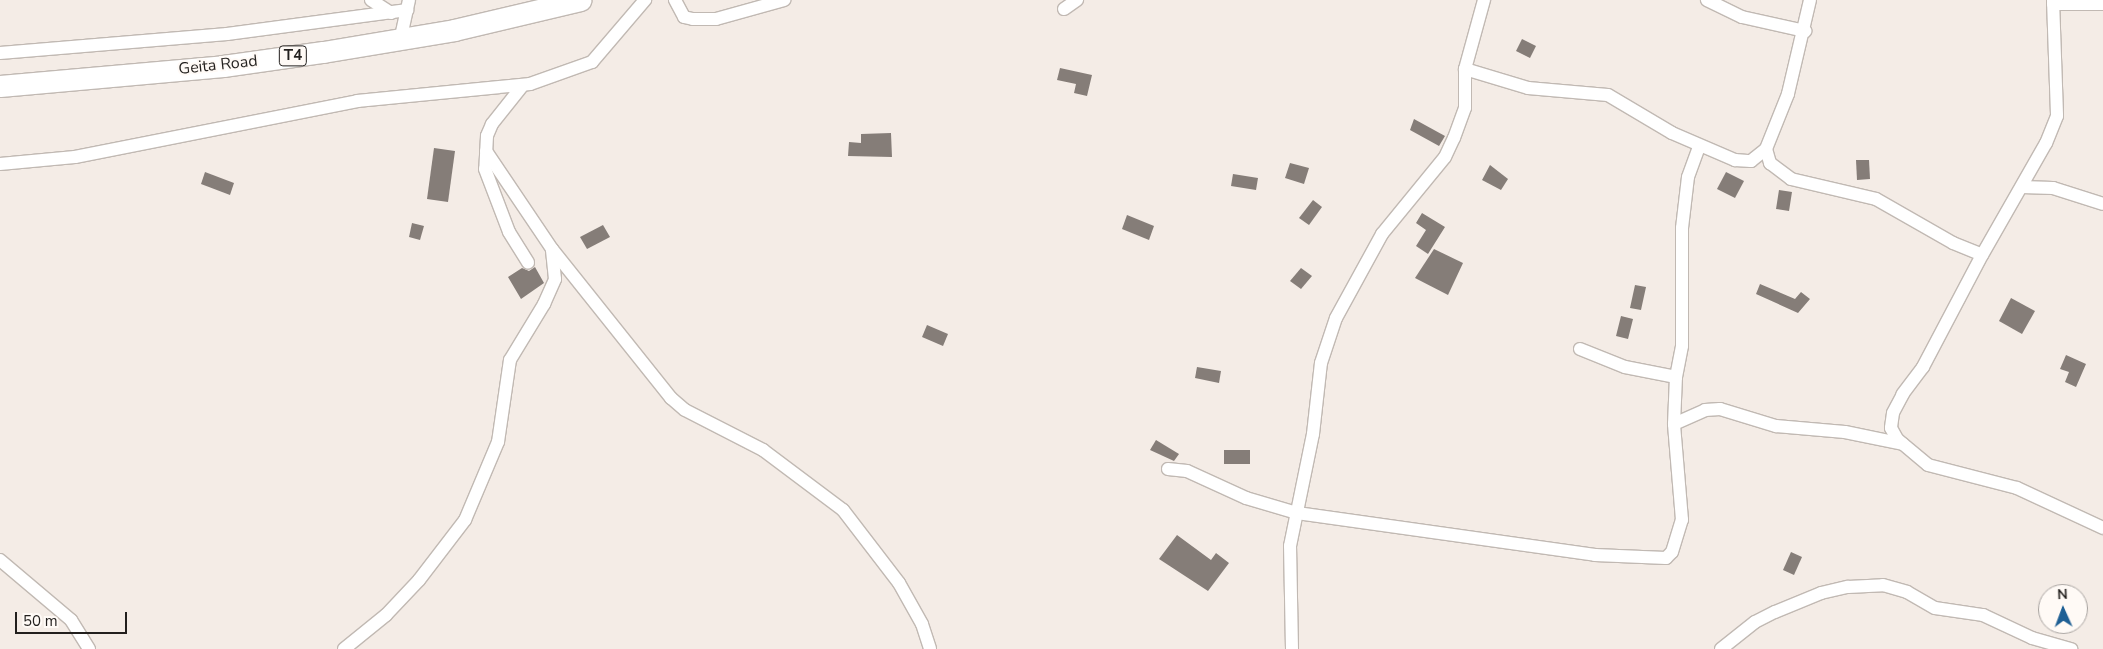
<!DOCTYPE html>
<style>
body{margin:0}
#map{position:relative;width:2103px;height:649px;overflow:hidden;background:#f4ece6;font-family:"Nunito Sans",sans-serif}
div>[style]{position:absolute}
[style*='--x']{left:calc(var(--x)*1px);top:calc(var(--y)*1px);width:calc(var(--w)*1px);rotate:calc(var(--a)*1deg)}
.building>*{inset:0;background:#857d78}
.roads{filter:drop-shadow(1px 0 #c1b9b3) drop-shadow(-1px 0 #c1b9b3) drop-shadow(0 1px #c1b9b3) drop-shadow(0 -1px #c1b9b3)}
.minor>*{height:12px;margin:-6px;padding:0 6px;transform-origin:6px;border-radius:6px;background:#fff}
.trunk>*{height:21px;margin:-10.5px;padding:0 10.5px;transform-origin:10.5px;border-radius:10.5px;background:#fff}
span{translate:-50% -50%;white-space:nowrap;text-align:center;line-height:1.15;-webkit-text-stroke:4px #fffaf6;paint-order:stroke}
.shield-label span{padding:1px 4px;background:#fffaf6;border:1px solid;border-radius:4px;-webkit-text-stroke-width:0}
.shield-label{font-size:15px;color:#221f1d;font-weight:700}
.street-label{font-size:16px;color:#221f1d}
.north{position:absolute;left:2038px;top:584px;width:50px;height:50px;box-sizing:border-box;background:#fffaf6;border:1px solid #a7a29f;border-radius:50%;rotate:358deg;font-size:14px;font-weight:700;line-height:20px;text-align:center;color:#221f1d}
.north::after{content:'';display:block;margin:auto;width:18px;height:22px;background:#1e5f94;clip-path:polygon(50% 0,100% 100%,50% 72%,0 100%)}
.scale{position:absolute;left:15px;top:612px;width:112px;height:22px;box-sizing:border-box;border:2px solid #221f1d;border-top:0;padding-left:6px;font-size:15px;line-height:18px;white-space:nowrap;color:#221f1d;-webkit-text-stroke:4px #fffaf6;paint-order:stroke}
</style>
<div id="map">
<div class="building">
<div style="clip-path:polygon(1522px 39px,1536px 46px,1530px 58px,1516px 51px)"></div>
<div style="clip-path:polygon(1060px 68px,1092px 75px,1087px 96px,1074px 93px,1076px 84px,1057px 80px)"></div>
<div style="clip-path:polygon(1414px 119px,1445px 136px,1439px 146px,1410px 130px)"></div>
<div style="clip-path:polygon(891px 133px,892px 157px,848px 156px,849px 142px,861px 143px,861px 134px)"></div>
<div style="clip-path:polygon(434px 148px,455px 151px,448px 202px,427px 199px)"></div>
<div style="clip-path:polygon(1856px 160px,1869px 160px,1870px 179px,1857px 180px)"></div>
<div style="clip-path:polygon(1290px 163px,1309px 168px,1304px 184px,1285px 178px)"></div>
<div style="clip-path:polygon(1490px 165px,1508px 179px,1501px 190px,1482px 180px)"></div>
<div style="clip-path:polygon(205px 172px,234px 183px,230px 195px,201px 184px)"></div>
<div style="clip-path:polygon(1726px 172px,1744px 181px,1735px 198px,1717px 189px)"></div>
<div style="clip-path:polygon(1233px 174px,1258px 178px,1256px 190px,1231px 186px)"></div>
<div style="clip-path:polygon(1779px 190px,1792px 192px,1789px 211px,1776px 209px)"></div>
<div style="clip-path:polygon(1313px 200px,1322px 207px,1309px 225px,1299px 218px)"></div>
<div style="clip-path:polygon(1422px 213px,1445px 227px,1428px 254px,1416px 246px,1426px 230px,1416px 223px)"></div>
<div style="clip-path:polygon(1127px 215px,1154px 226px,1149px 240px,1122px 229px)"></div>
<div style="clip-path:polygon(412px 223px,424px 226px,420px 240px,409px 237px)"></div>
<div style="clip-path:polygon(603px 225px,610px 237px,587px 249px,580px 237px)"></div>
<div style="clip-path:polygon(1434px 249px,1463px 263px,1448px 295px,1415px 278px)"></div>
<div style="clip-path:polygon(535px 267px,544px 283px,521px 299px,508px 277px,522px 268px,529px 271px)"></div>
<div style="clip-path:polygon(1301px 268px,1312px 276px,1301px 289px,1290px 281px)"></div>
<div style="clip-path:polygon(1760px 284px,1795px 299px,1801px 292px,1810px 299px,1798px 313px,1756px 294px)"></div>
<div style="clip-path:polygon(1635px 285px,1646px 287px,1641px 310px,1630px 308px)"></div>
<div style="clip-path:polygon(2011px 298px,2035px 311px,2022px 334px,1999px 321px)"></div>
<div style="clip-path:polygon(1621px 316px,1633px 319px,1628px 339px,1616px 336px)"></div>
<div style="clip-path:polygon(927px 325px,948px 334px,943px 346px,922px 337px)"></div>
<div style="clip-path:polygon(2066px 355px,2086px 364px,2076px 387px,2065px 382px,2069px 372px,2060px 369px)"></div>
<div style="clip-path:polygon(1197px 367px,1221px 371px,1219px 383px,1195px 378px)"></div>
<div style="clip-path:polygon(1156px 440px,1179px 454px,1174px 461px,1150px 450px)"></div>
<div style="clip-path:polygon(1224px 450px,1250px 450px,1250px 464px,1224px 464px)"></div>
<div style="clip-path:polygon(1177px 535px,1211px 560px,1216px 553px,1229px 563px,1208px 591px,1159px 559px)"></div>
<div style="clip-path:polygon(1791px 552px,1802px 557px,1794px 575px,1783px 570px)"></div>
</div>
<div class="roads">
<div class="minor">
<div style="--x:371;--y:0;--w:24;--a:33"></div>
<div style="--x:675;--y:0;--w:19;--a:62"></div>
<div style="--x:684;--y:17;--w:9;--a:13"></div>
<div style="--x:693;--y:19;--w:23;--a:0"></div>
<div style="--x:716;--y:19;--w:71;--a:-15.6"></div>
<div style="--x:1707;--y:0;--w:39;--a:26"></div>
<div style="--x:1742;--y:17;--w:65;--a:12.5"></div>
<div style="--x:1810;--y:0;--w:97;--a:103.2"></div>
<div style="--x:1788;--y:94;--w:59;--a:111.8"></div>
<div style="--x:1766;--y:149;--w:15;--a:74"></div>
<div style="--x:1770;--y:163;--w:26;--a:37"></div>
<div style="--x:1791;--y:179;--w:87;--a:13.2"></div>
<div style="--x:1876;--y:199;--w:89;--a:29.7"></div>
<div style="--x:1953;--y:243;--w:31;--a:22"></div>
<div style="--x:2053;--y:0;--w:116;--a:88"></div>
<div style="--x:2057;--y:116;--w:29;--a:112"></div>
<div style="--x:2046;--y:143;--w:129;--a:119.7"></div>
<div style="--x:1982;--y:255;--w:127;--a:117.8"></div>
<div style="--x:1923;--y:367;--w:34;--a:127"></div>
<div style="--x:1903;--y:394;--w:21;--a:118"></div>
<div style="--x:1893;--y:413;--w:15;--a:98"></div>
<div style="--x:1891;--y:428;--w:13;--a:61"></div>
<div style="--x:1897;--y:439;--w:40;--a:40"></div>
<div style="--x:1928;--y:465;--w:92;--a:14.5"></div>
<div style="--x:2017;--y:488;--w:95;--a:24.9"></div>
<div style="--x:2053;--y:4;--w:50;--a:0"></div>
<div style="--x:1064;--y:9;--w:16;--a:-35"></div>
<div style="--x:400;--y:41;--w:42;--a:-77.6"></div>
<div style="--x:0;--y:53;--w:228;--a:-4.8"></div>
<div style="--x:227;--y:34;--w:182;--a:-7.6"></div>
<div style="--x:1465;--y:69;--w:66;--a:16.8"></div>
<div style="--x:1528;--y:88;--w:80;--a:5"></div>
<div style="--x:1608;--y:95;--w:74;--a:30.7"></div>
<div style="--x:1672;--y:133;--w:69;--a:23.2"></div>
<div style="--x:1735;--y:160;--w:16;--a:4"></div>
<div style="--x:1751;--y:161;--w:19;--a:-39"></div>
<div style="--x:523;--y:85;--w:50;--a:128.5"></div>
<div style="--x:492;--y:124;--w:13;--a:113"></div>
<div style="--x:487;--y:136;--w:33;--a:93"></div>
<div style="--x:485;--y:169;--w:67;--a:69.1"></div>
<div style="--x:509;--y:232;--w:36;--a:58"></div>
<div style="--x:0;--y:164;--w:75;--a:-5.3"></div>
<div style="--x:75;--y:157;--w:288;--a:-11.2"></div>
<div style="--x:357;--y:101;--w:174;--a:-5.6"></div>
<div style="--x:530;--y:84;--w:66;--a:-19.5"></div>
<div style="--x:592;--y:62;--w:82;--a:-49.5"></div>
<div style="--x:2022;--y:187;--w:31;--a:2"></div>
<div style="--x:2053;--y:188;--w:52;--a:17.7"></div>
<div style="--x:552;--y:249;--w:191;--a:51.4"></div>
<div style="--x:671;--y:398;--w:18;--a:41"></div>
<div style="--x:685;--y:410;--w:88;--a:27.1"></div>
<div style="--x:763;--y:450;--w:100;--a:36.9"></div>
<div style="--x:843;--y:510;--w:92;--a:52.5"></div>
<div style="--x:899;--y:583;--w:47;--a:60.7"></div>
<div style="--x:922;--y:624;--w:26;--a:72"></div>
<div style="--x:1580;--y:349;--w:48;--a:21.8"></div>
<div style="--x:1625;--y:367;--w:52;--a:11.1"></div>
<div style="--x:1674;--y:424;--w:34;--a:-24"></div>
<div style="--x:1705;--y:410;--w:15;--a:-4"></div>
<div style="--x:1720;--y:409;--w:59;--a:16.9"></div>
<div style="--x:1776;--y:426;--w:69;--a:5"></div>
<div style="--x:1845;--y:432;--w:59;--a:11.7"></div>
<div style="--x:1168;--y:469;--w:19;--a:6"></div>
<div style="--x:1187;--y:471;--w:65;--a:24.6"></div>
<div style="--x:1246;--y:498;--w:53;--a:16.4"></div>
<div style="--x:1297;--y:513;--w:301;--a:8"></div>
<div style="--x:1595;--y:555;--w:71;--a:2.4"></div>
<div style="--x:1666;--y:558;--w:8;--a:-45"></div>
<div style="--x:1672;--y:552;--w:34;--a:-73"></div>
<div style="--x:1682;--y:520;--w:96;--a:-94.8"></div>
<div style="--x:1674;--y:424;--w:47;--a:-87.6"></div>
<div style="--x:1676;--y:377;--w:32;--a:-79"></div>
<div style="--x:1682;--y:346;--w:118;--a:-90"></div>
<div style="--x:1682;--y:228;--w:51;--a:-83.3"></div>
<div style="--x:1688;--y:177;--w:32;--a:-70"></div>
<div style="--x:0;--y:560;--w:93;--a:40.2"></div>
<div style="--x:71;--y:620;--w:34;--a:58"></div>
<div style="--x:344;--y:649;--w:54;--a:-39"></div>
<div style="--x:386;--y:615;--w:48;--a:-46.7"></div>
<div style="--x:419;--y:580;--w:76;--a:-52.5"></div>
<div style="--x:465;--y:520;--w:85;--a:-67.1"></div>
<div style="--x:498;--y:442;--w:83;--a:-81.7"></div>
<div style="--x:510;--y:360;--w:66;--a:-58.7"></div>
<div style="--x:544;--y:304;--w:27;--a:-66"></div>
<div style="--x:555;--y:279;--w:30;--a:-96"></div>
<div style="--x:552;--y:249;--w:118;--a:-124"></div>
<div style="--x:1292;--y:649;--w:103;--a:-91.1"></div>
<div style="--x:1290;--y:546;--w:114;--a:-78.4"></div>
<div style="--x:1313;--y:434;--w:71;--a:-83.6"></div>
<div style="--x:1321;--y:363;--w:47;--a:-71.6"></div>
<div style="--x:1336;--y:318;--w:96;--a:-61.3"></div>
<div style="--x:1382;--y:234;--w:99;--a:-50.7"></div>
<div style="--x:1445;--y:157;--w:21;--a:-65"></div>
<div style="--x:1454;--y:138;--w:32;--a:-70"></div>
<div style="--x:1465;--y:108;--w:39;--a:-90"></div>
<div style="--x:1465;--y:69;--w:72;--a:-74.6"></div>
<div style="--x:1721;--y:649;--w:43;--a:-38.5"></div>
<div style="--x:1755;--y:622;--w:22;--a:-27"></div>
<div style="--x:1775;--y:612;--w:50;--a:-22.4"></div>
<div style="--x:1821;--y:593;--w:28;--a:-13"></div>
<div style="--x:1848;--y:587;--w:35;--a:-3"></div>
<div style="--x:1883;--y:585;--w:25;--a:16"></div>
<div style="--x:1907;--y:592;--w:32;--a:30"></div>
<div style="--x:1935;--y:608;--w:49;--a:8.3"></div>
<div style="--x:1983;--y:615;--w:54;--a:25.1"></div>
<div style="--x:2032;--y:638;--w:41;--a:15.8"></div>
</div>
<div class="trunk">
<div style="--x:0;--y:86;--w:224;--a:-5.1"></div>
<div style="--x:223;--y:66;--w:101;--a:-8"></div>
<div style="--x:323;--y:52;--w:133;--a:-9.5"></div>
<div style="--x:454;--y:30;--w:130;--a:-13.3"></div>
</div>
</div>
<div class="shield-label">
<span style="left:293px;top:56px">T4</span>
</div>
<div class="street-label">
<span style="left:218px;top:65px;rotate:-6deg">Geita Road</span>
</div>
<div class="north">N</div>
<div class="scale">50 m</div>
</div>
